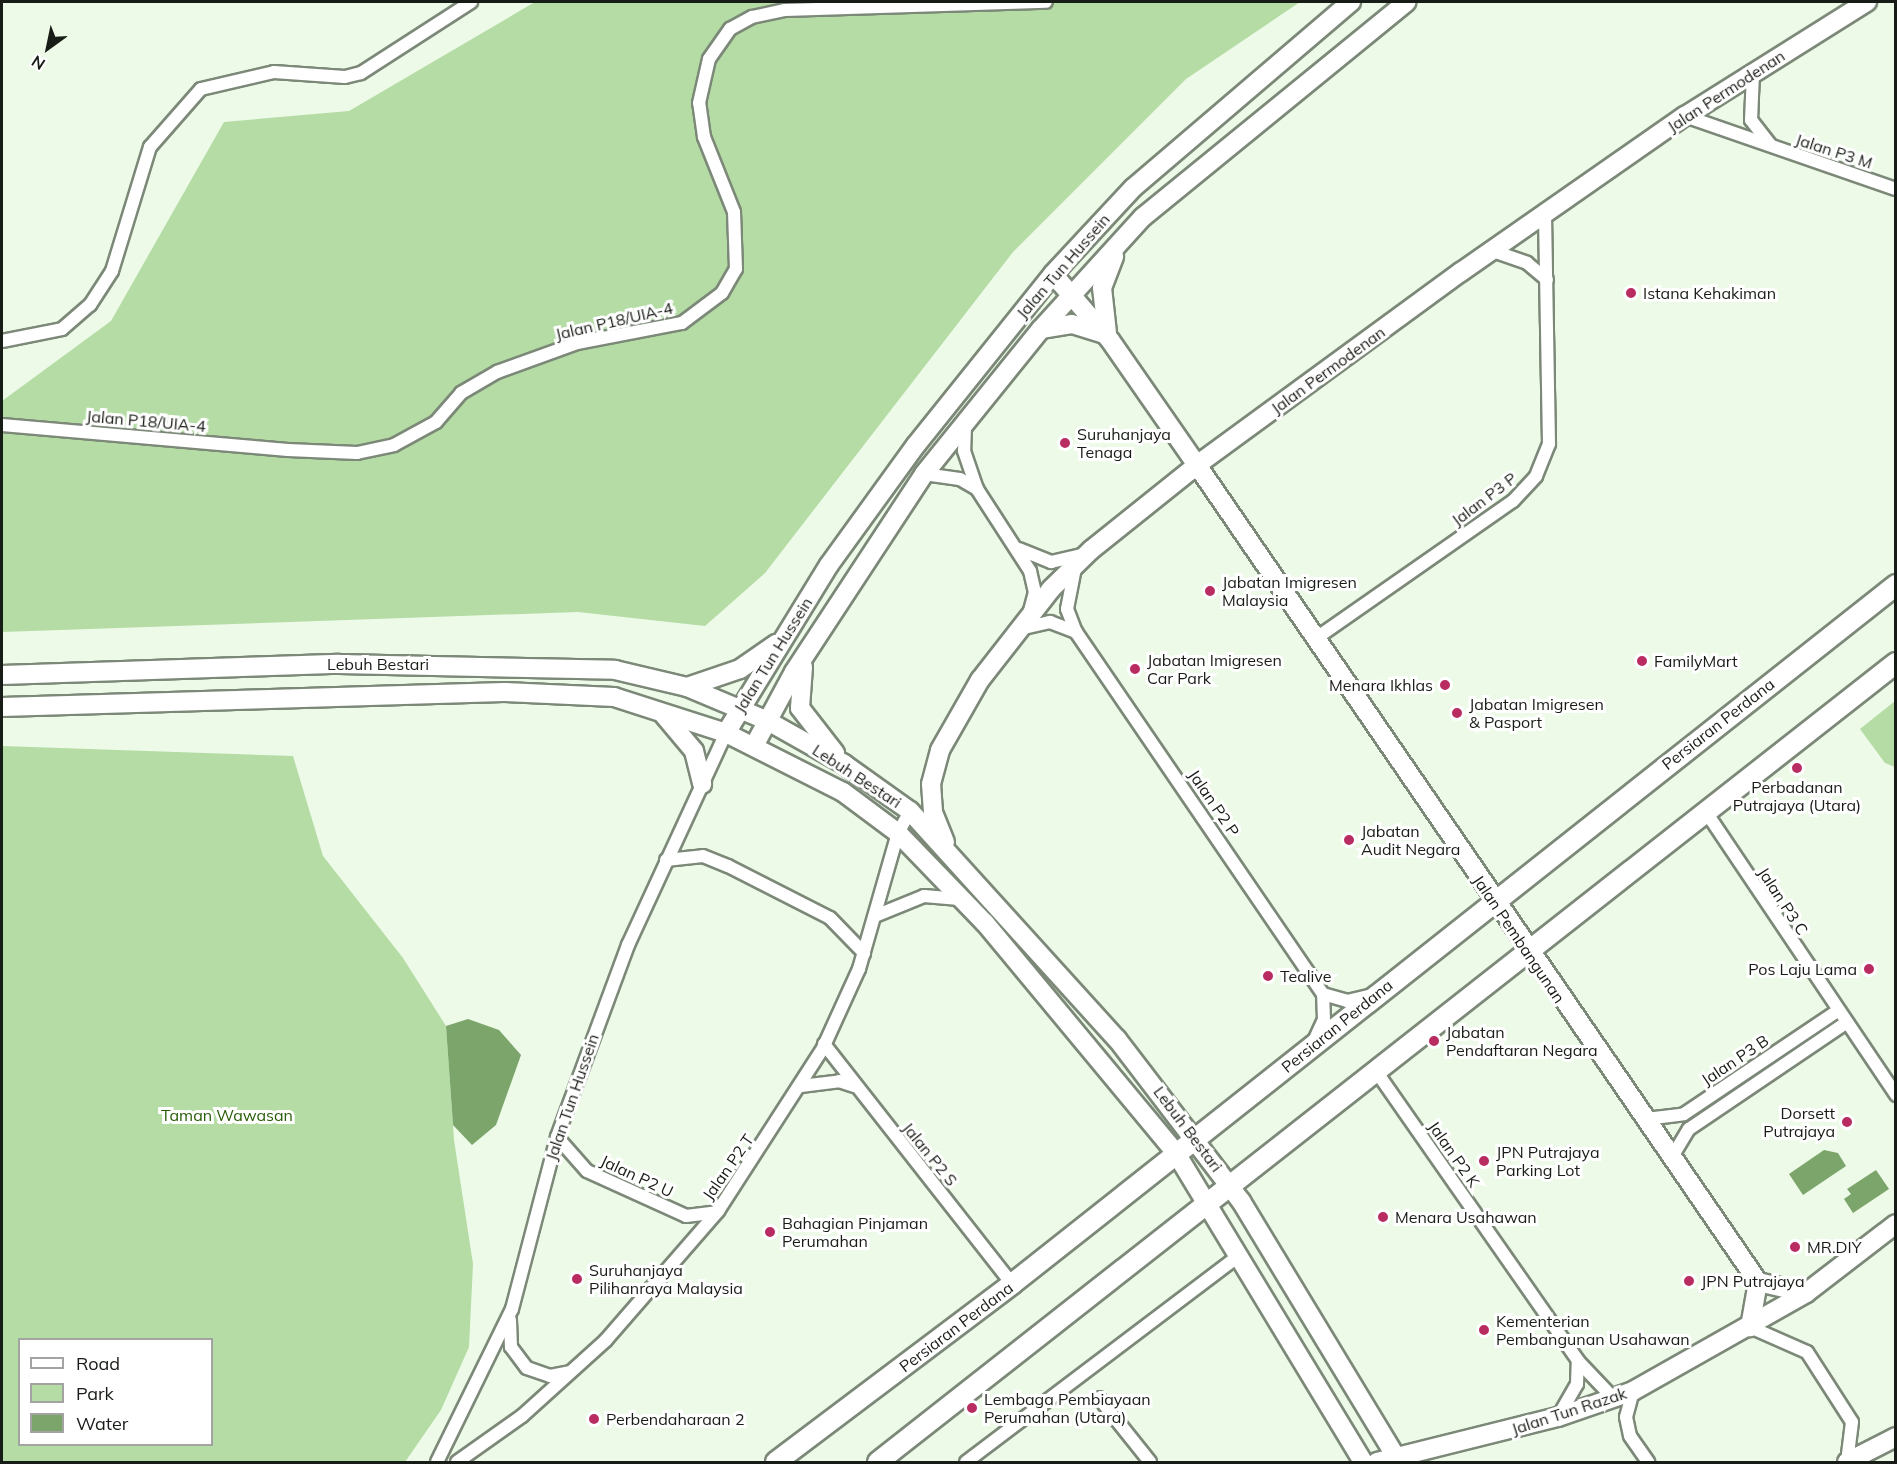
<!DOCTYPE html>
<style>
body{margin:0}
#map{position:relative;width:1897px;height:1464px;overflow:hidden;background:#edfae8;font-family:Mulish,sans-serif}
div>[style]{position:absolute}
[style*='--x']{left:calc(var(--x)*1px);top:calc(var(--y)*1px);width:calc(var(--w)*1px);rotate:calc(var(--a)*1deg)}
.green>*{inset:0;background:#b4dca4}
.water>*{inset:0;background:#7ba56a}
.roads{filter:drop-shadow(2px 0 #7c8878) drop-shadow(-2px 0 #7c8878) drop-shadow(0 2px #7c8878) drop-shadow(0 -2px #7c8878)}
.street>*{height:12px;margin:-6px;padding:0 6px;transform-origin:6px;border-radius:6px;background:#fff}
.secondary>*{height:18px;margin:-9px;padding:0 9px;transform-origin:9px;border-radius:9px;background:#fff}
.primary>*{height:20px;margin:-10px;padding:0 10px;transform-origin:10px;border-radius:10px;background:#fff}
.dots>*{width:16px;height:16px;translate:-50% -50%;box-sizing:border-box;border:3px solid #fff;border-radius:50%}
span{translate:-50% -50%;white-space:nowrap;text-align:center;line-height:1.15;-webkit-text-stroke:6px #fff;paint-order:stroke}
.street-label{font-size:16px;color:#181c16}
.poi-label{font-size:16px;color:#181c16}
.left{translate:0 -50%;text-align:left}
.right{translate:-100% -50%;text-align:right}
.park-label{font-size:16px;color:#275c04}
.frame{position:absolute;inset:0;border:3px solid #181c16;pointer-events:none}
.legend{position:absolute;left:18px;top:1338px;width:195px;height:108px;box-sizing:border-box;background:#fff;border:2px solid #a3a4a2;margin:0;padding:8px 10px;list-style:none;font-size:18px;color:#181c16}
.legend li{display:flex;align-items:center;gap:12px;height:30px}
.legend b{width:30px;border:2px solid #a3a4a2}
.north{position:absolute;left:18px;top:18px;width:60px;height:60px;-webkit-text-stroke:4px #fff;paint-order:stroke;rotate:213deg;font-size:16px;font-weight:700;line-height:24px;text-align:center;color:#181c16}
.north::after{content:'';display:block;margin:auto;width:21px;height:27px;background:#181c16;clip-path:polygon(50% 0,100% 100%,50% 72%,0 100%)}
</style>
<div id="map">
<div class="green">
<div style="clip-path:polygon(535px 2px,1300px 2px,1186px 79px,1013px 252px,765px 573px,705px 626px,578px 612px,2px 632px,2px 401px,111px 321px,224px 122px,349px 111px)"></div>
<div style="clip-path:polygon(1895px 701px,1895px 767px,1885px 763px,1860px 729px)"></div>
<div style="clip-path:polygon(evenodd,2px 746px,293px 756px,323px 856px,403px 958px,446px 1026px,454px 1140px,473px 1264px,469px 1347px,441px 1410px,405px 1462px,2px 1462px,2px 746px,20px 1340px,212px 1340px,212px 1444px,20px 1444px,20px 1340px)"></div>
</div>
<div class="water">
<div style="clip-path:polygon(468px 1019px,499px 1030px,521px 1055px,496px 1125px,472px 1145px,453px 1125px,446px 1026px)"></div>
<div style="clip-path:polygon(1824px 1150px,1838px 1153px,1846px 1166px,1803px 1195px,1789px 1174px)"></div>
<div style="clip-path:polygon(1876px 1170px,1889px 1189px,1853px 1213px,1844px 1199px,1851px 1194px,1847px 1189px)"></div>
</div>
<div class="roads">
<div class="street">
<div style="--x:1753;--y:73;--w:47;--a:92.4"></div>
<div style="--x:1751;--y:120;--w:31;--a:52"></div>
<div style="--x:1685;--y:116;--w:223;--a:19.1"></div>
<div style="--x:1493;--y:251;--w:36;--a:19"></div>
<div style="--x:1527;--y:263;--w:26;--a:40"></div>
<div style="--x:2;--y:341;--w:61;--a:-11.3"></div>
<div style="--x:62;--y:329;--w:37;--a:-41"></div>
<div style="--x:90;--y:305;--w:40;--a:-57.1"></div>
<div style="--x:112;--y:271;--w:130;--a:-73"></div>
<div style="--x:150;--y:147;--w:77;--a:-48.7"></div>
<div style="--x:201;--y:89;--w:75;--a:-13.1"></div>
<div style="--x:274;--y:72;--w:71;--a:4"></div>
<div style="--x:345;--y:77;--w:16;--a:-14"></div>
<div style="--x:361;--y:73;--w:131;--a:-32.8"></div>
<div style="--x:2;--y:425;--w:287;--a:5"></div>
<div style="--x:288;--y:450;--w:69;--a:2.5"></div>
<div style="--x:357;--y:453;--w:38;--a:-12"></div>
<div style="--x:394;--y:445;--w:48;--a:-28.7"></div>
<div style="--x:436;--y:422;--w:38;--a:-49"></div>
<div style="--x:461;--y:393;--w:42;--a:-30.3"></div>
<div style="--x:497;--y:372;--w:85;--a:-19.9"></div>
<div style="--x:577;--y:343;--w:107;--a:-10.8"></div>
<div style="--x:682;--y:323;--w:50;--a:-36.9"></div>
<div style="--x:722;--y:293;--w:28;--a:-60"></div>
<div style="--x:736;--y:269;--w:57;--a:-92"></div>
<div style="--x:734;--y:212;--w:81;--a:-111.8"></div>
<div style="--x:704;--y:137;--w:34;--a:-98"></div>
<div style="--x:699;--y:103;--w:45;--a:-77.2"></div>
<div style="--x:709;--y:59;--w:37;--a:-55"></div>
<div style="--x:730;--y:29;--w:25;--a:-29"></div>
<div style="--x:752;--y:17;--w:34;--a:-12"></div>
<div style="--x:785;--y:10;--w:261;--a:-1.8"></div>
<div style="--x:965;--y:426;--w:25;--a:92"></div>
<div style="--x:964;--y:451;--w:40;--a:71.1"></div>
<div style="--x:977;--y:489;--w:98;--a:57.1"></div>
<div style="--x:1030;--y:571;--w:22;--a:77"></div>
<div style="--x:1035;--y:592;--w:20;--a:105"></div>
<div style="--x:924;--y:474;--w:36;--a:8"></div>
<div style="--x:960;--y:479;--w:20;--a:30"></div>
<div style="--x:1019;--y:549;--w:35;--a:22"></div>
<div style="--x:1051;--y:562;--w:32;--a:-13"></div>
<div style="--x:1075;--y:568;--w:42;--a:101"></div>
<div style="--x:1067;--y:609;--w:25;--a:69"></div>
<div style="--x:1076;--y:632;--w:438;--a:55.7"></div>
<div style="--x:1323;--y:994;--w:25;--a:16"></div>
<div style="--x:1347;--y:1001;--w:26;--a:-13"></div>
<div style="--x:1024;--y:628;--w:27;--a:-13"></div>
<div style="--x:1050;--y:622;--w:28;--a:21"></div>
<div style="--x:1315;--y:639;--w:241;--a:-34.9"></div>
<div style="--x:1513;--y:501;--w:34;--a:-47"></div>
<div style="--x:1536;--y:476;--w:35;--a:-68"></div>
<div style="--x:1549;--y:444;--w:229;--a:-91"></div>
<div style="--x:1706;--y:812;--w:341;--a:56.1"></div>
<div style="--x:666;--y:860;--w:37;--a:-6"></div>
<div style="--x:703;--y:856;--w:27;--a:22"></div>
<div style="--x:728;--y:866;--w:114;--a:27"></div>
<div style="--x:830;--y:918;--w:49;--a:45.8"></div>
<div style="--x:875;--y:916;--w:53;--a:-22.2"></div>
<div style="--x:924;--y:896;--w:38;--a:5"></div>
<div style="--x:1314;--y:1041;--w:23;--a:-65"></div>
<div style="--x:1324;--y:1020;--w:26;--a:-92"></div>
<div style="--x:824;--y:1044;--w:305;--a:51.9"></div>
<div style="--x:1376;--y:1071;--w:353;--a:55.1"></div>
<div style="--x:1578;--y:1361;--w:52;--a:46.5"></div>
<div style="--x:801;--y:1086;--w:38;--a:-7"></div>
<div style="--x:839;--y:1081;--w:16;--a:18"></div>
<div style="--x:1646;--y:1119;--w:38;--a:-7"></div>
<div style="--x:1684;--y:1114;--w:183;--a:-33.9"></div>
<div style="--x:557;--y:1137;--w:45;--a:48.6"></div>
<div style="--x:587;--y:1171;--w:109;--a:24.4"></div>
<div style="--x:686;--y:1216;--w:31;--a:-7"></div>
<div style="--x:1672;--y:1157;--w:33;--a:-59"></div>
<div style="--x:1689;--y:1129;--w:187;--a:-34.1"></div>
<div style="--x:510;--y:1320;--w:27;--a:88"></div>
<div style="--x:511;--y:1347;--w:26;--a:53"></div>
<div style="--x:527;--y:1368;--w:24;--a:19"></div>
<div style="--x:550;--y:1376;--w:20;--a:-11"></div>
<div style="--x:1750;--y:1327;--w:62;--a:23.7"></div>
<div style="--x:1807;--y:1352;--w:83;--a:57.3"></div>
<div style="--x:1852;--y:1422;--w:40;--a:97.1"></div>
<div style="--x:1633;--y:1391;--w:27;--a:105"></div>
<div style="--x:1626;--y:1417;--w:19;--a:78"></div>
<div style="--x:1630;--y:1436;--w:32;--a:55"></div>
<div style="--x:1099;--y:1398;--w:82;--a:51.4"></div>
<div style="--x:1558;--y:1417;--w:38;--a:-60"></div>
<div style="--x:1577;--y:1384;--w:23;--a:-88"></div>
<div style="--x:437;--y:1462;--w:170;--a:-63.9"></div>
<div style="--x:512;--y:1309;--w:178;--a:-75.3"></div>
<div style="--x:557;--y:1137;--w:205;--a:-69.7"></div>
<div style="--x:628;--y:945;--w:234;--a:-65.2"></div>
<div style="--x:457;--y:1462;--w:80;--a:-35.3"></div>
<div style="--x:522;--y:1416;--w:113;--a:-42.1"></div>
<div style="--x:606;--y:1340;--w:171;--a:-49"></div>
<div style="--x:718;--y:1211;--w:194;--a:-57.2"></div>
<div style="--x:823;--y:1048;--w:87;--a:-65.5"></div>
<div style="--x:859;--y:969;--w:141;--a:-74"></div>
<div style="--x:898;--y:833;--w:25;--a:-61"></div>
<div style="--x:966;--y:1462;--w:343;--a:-37.1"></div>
</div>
<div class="secondary">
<div style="--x:1053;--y:274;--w:87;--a:49.2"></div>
<div style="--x:1110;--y:340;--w:152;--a:55.2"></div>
<div style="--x:1197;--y:465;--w:991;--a:55.52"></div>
<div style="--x:1758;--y:1282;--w:46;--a:100.1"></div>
<div style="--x:1041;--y:329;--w:31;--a:-9"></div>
<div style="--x:1072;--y:324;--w:31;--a:17"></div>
<div style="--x:1107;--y:333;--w:45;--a:-96.3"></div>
<div style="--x:1102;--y:288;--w:34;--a:-69"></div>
<div style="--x:803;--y:667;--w:41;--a:94.2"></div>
<div style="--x:800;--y:708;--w:57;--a:52.1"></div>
<div style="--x:2;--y:675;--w:337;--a:-1.9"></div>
<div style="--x:339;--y:664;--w:276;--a:1.2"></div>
<div style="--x:615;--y:670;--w:74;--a:13.3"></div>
<div style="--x:687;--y:687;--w:86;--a:22.7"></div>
<div style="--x:766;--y:720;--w:90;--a:29.4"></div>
<div style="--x:844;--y:764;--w:81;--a:35.5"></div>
<div style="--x:910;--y:811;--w:308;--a:47.8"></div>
<div style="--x:1117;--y:1039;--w:204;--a:52.6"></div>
<div style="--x:1241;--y:1201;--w:305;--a:58.8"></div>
<div style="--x:687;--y:687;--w:56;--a:-18.8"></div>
<div style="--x:740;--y:669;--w:44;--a:-34.8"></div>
<div style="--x:2;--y:707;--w:503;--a:-1.71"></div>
<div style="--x:505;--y:692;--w:109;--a:2.6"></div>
<div style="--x:614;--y:697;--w:118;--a:17.8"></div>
<div style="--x:726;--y:733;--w:131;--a:26.8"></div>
<div style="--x:843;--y:792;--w:69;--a:36.7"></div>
<div style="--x:898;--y:833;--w:125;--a:46"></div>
<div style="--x:985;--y:923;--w:299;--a:50.3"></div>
<div style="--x:1176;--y:1153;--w:361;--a:58.8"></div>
<div style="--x:663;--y:714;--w:48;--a:50"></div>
<div style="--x:694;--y:751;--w:34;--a:76"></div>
<div style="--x:726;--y:733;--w:197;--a:-58.5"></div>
<div style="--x:829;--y:565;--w:148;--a:-54.1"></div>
<div style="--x:916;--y:445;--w:219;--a:-51.3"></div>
<div style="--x:1053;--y:274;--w:117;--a:-47.1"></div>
<div style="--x:1133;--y:188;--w:287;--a:-40.5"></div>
<div style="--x:754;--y:746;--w:84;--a:-61.6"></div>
<div style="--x:794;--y:672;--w:237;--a:-56.7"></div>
<div style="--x:924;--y:474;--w:186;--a:-51.1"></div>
<div style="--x:1041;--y:329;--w:151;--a:-47.7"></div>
<div style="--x:1143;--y:217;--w:340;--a:-39.2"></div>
<div style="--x:945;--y:842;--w:32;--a:-112"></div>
<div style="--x:933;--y:812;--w:28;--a:-94"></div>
<div style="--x:931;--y:784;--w:35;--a:-75"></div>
<div style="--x:940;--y:750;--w:81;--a:-60.3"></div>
<div style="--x:980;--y:680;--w:115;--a:-52"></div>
<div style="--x:1051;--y:589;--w:56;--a:-44.3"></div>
<div style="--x:1091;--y:550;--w:136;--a:-38.7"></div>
<div style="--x:1197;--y:465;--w:327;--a:-36.2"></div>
<div style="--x:1461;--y:272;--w:273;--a:-34.9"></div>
<div style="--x:1685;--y:116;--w:215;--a:-32.1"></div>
<div style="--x:1758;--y:1282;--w:49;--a:12.9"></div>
<div style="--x:1377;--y:1462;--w:187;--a:-14"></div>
<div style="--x:1558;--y:1417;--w:79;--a:-19.1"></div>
<div style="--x:1633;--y:1391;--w:199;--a:-29.5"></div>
<div style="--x:1806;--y:1293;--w:113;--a:-37.5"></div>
<div style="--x:1847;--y:1462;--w:55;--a:-27"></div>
</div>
<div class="primary">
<div style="--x:776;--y:1462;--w:296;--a:-37"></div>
<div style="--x:1012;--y:1284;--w:1127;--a:-38.33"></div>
<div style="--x:878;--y:1462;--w:1294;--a:-38.13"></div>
</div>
</div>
<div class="dots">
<div style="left:1631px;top:293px;background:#b92c61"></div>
<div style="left:1065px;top:443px;background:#b92c61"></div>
<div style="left:1210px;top:591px;background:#b92c61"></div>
<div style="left:1642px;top:661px;background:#b92c61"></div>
<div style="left:1135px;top:669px;background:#b92c61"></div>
<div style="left:1445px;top:685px;background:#b92c61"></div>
<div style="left:1457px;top:713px;background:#b92c61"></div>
<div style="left:1797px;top:768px;background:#b92c61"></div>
<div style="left:1349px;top:840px;background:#b92c61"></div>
<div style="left:1869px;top:969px;background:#b92c61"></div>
<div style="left:1268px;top:976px;background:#b92c61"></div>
<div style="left:1434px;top:1041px;background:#b92c61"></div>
<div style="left:1847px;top:1122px;background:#b92c61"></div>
<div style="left:1484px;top:1161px;background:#b92c61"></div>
<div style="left:1383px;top:1217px;background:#b92c61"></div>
<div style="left:770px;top:1232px;background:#b92c61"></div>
<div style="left:1795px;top:1247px;background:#b92c61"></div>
<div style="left:577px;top:1279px;background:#b92c61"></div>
<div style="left:1689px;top:1281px;background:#b92c61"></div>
<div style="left:1484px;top:1330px;background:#b92c61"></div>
<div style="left:972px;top:1408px;background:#b92c61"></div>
<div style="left:594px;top:1419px;background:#b92c61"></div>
</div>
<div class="street-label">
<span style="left:1726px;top:91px;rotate:-33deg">Jalan Permodenan</span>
<span style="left:1834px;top:151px;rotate:18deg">Jalan P3 M</span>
<span style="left:1063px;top:266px;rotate:-49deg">Jalan Tun Hussein</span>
<span style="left:614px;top:321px;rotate:-13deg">Jalan P18/UIA-4</span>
<span style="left:1328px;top:370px;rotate:-36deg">Jalan Permodenan</span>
<span style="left:146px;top:421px;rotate:5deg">Jalan P18/UIA-4</span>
<span style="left:1484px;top:499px;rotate:-37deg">Jalan P3 P</span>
<span style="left:773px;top:655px;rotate:-58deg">Jalan Tun Hussein</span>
<span style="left:378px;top:664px">Lebuh Bestari</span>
<span style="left:1718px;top:724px;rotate:-38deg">Persiaran Perdana</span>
<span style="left:857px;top:776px;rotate:33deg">Lebuh Bestari</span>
<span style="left:1214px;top:803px;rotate:56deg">Jalan P2 P</span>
<span style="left:1783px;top:901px;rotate:57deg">Jalan P3 C</span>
<span style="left:1519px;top:939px;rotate:56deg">Jalan Pembangunan</span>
<span style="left:1337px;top:1026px;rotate:-39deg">Persiaran Perdana</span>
<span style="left:1735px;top:1060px;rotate:-34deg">Jalan P3 B</span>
<span style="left:572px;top:1097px;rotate:-71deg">Jalan Tun Hussein</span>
<span style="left:1188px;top:1129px;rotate:53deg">Lebuh Bestari</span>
<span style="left:930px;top:1154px;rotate:51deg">Jalan P2 S</span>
<span style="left:1454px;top:1154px;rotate:55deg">Jalan P2 K</span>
<span style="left:728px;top:1167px;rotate:-55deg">Jalan P2 T</span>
<span style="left:637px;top:1176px;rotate:25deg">Jalan P2 U</span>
<span style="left:956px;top:1327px;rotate:-37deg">Persiaran Perdana</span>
<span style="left:1569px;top:1411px;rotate:-18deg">Jalan Tun Razak</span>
</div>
<div class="poi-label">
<span class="left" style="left:1643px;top:293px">Istana Kehakiman</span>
<span class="left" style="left:1077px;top:443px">Suruhanjaya<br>Tenaga</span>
<span class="left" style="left:1222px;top:591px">Jabatan Imigresen<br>Malaysia</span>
<span class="left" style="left:1147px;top:669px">Jabatan Imigresen<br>Car Park</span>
<span class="left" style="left:1654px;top:661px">FamilyMart</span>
<span class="right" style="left:1433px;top:685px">Menara Ikhlas</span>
<span class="left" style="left:1469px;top:713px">Jabatan Imigresen<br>&amp; Pasport</span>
<span style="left:1797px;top:796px">Perbadanan<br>Putrajaya (Utara)</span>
<span class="left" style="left:1361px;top:840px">Jabatan<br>Audit Negara</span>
<span class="right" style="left:1857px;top:969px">Pos Laju Lama</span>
<span class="left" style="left:1280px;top:976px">Tealive</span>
<span class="left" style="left:1446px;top:1041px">Jabatan<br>Pendaftaran Negara</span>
<span class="right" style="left:1835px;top:1122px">Dorsett<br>Putrajaya</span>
<span class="left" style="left:1496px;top:1161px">JPN Putrajaya<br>Parking Lot</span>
<span class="left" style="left:1395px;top:1217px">Menara Usahawan</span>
<span class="left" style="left:782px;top:1232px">Bahagian Pinjaman<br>Perumahan</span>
<span class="left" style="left:1807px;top:1247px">MR.DIY</span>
<span class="left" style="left:589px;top:1279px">Suruhanjaya<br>Pilihanraya Malaysia</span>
<span class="left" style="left:1701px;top:1281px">JPN Putrajaya</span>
<span class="left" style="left:1496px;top:1330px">Kementerian<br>Pembangunan Usahawan</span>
<span class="left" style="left:984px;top:1408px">Lembaga Pembiayaan<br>Perumahan (Utara)</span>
<span class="left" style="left:606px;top:1419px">Perbendaharaan 2</span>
</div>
<div class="park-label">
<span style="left:227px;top:1115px">Taman Wawasan</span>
</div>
<div class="frame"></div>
<ul class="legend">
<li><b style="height:8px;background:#fff"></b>Road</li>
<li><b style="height:16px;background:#b4dca4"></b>Park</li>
<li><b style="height:16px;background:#7ba56a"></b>Water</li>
</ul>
<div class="north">N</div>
</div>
